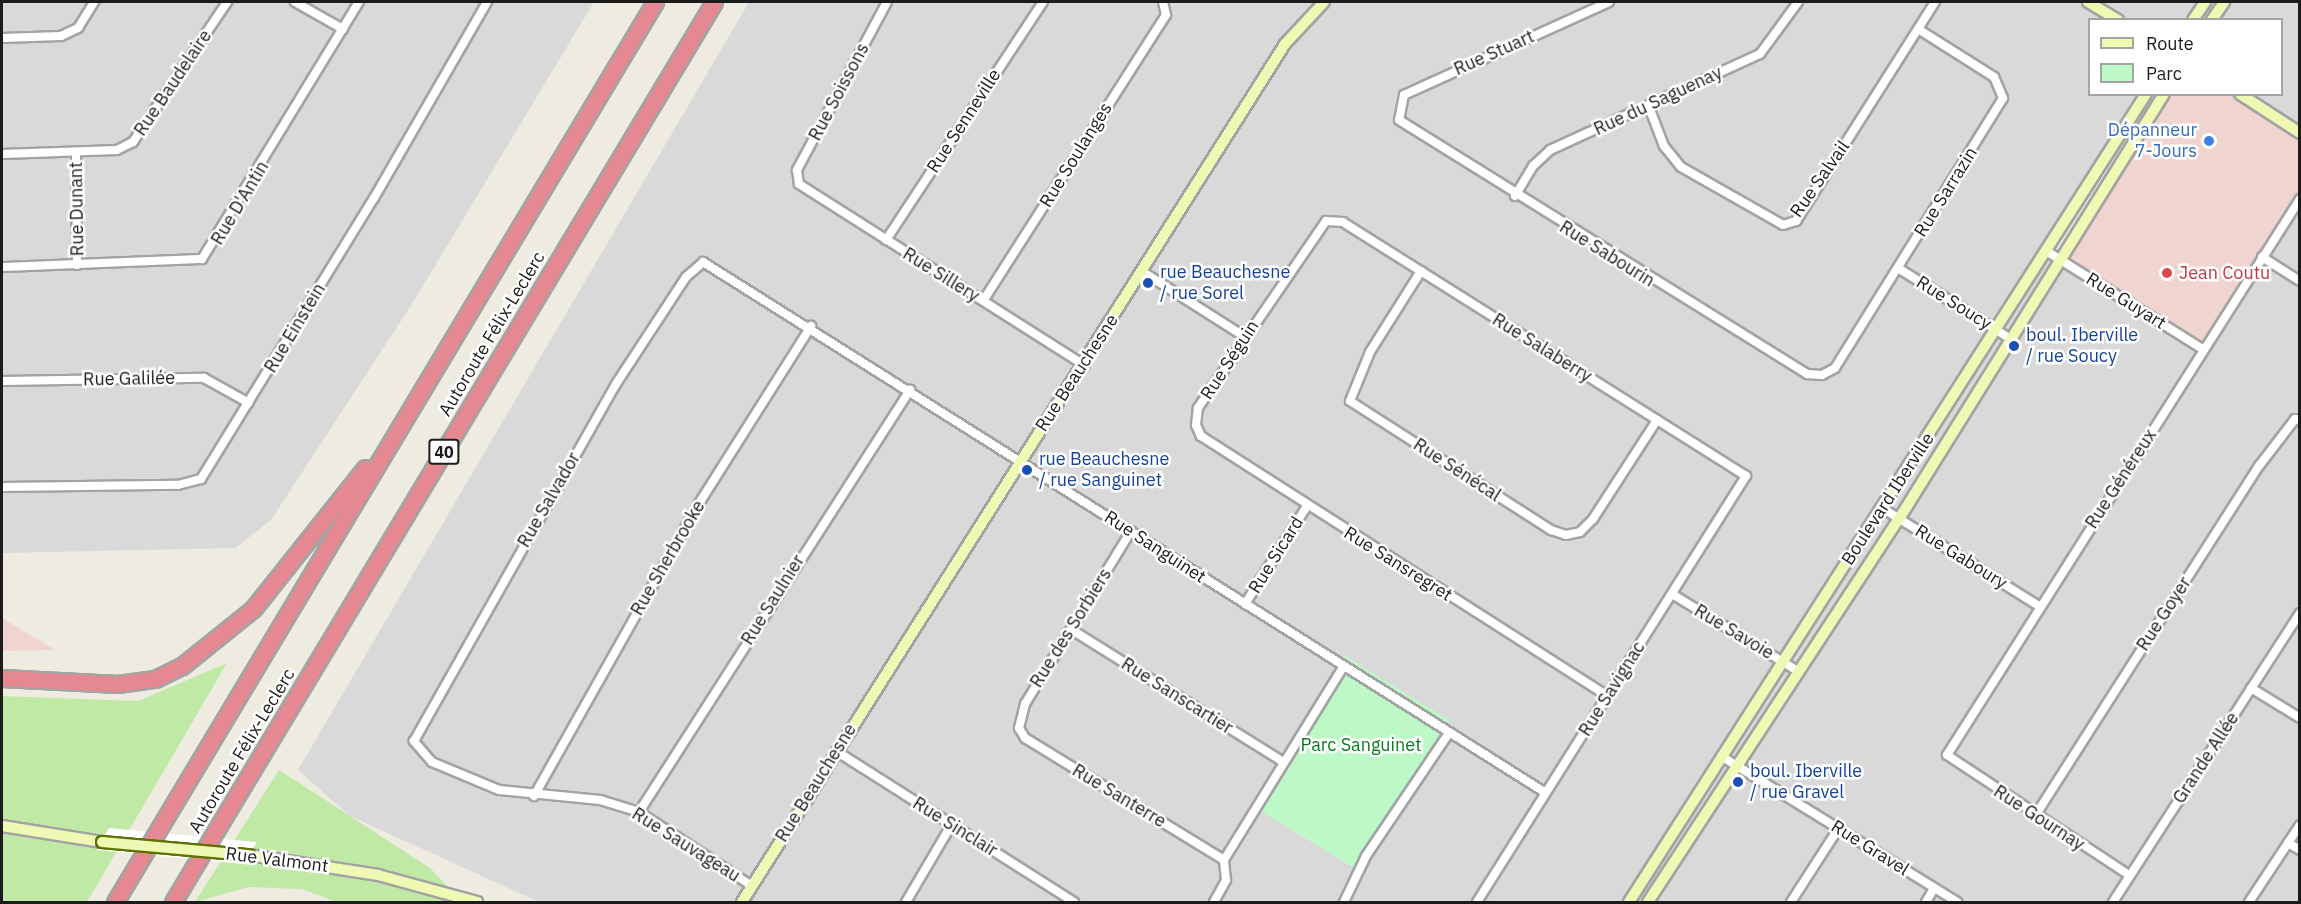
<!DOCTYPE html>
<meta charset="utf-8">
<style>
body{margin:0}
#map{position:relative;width:2301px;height:904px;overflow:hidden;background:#eeebe1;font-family:"IBM Plex Sans",sans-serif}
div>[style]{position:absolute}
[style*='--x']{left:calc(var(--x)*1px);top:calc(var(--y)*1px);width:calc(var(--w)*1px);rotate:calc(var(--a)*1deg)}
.residential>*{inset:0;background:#dad9d9}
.commercial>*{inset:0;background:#efd4d0}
.grass>*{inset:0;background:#c1e9a6}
.park>*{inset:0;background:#bdf9c7}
.pier>*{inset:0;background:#fff}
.roads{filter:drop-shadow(2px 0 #a3a3a3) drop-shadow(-2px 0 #a3a3a3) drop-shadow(0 2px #a3a3a3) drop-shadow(0 -2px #a3a3a3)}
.street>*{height:8px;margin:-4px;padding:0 4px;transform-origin:4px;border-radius:4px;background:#fff}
.secondary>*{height:10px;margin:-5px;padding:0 5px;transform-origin:5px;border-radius:5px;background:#f0f9b4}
.highway>*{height:15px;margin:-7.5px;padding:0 7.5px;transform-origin:7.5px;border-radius:7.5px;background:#e68891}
.bridges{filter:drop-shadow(2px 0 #5c7204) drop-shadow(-2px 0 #5c7204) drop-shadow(0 2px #5c7204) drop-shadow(0 -2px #5c7204)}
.secondary-bridge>*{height:10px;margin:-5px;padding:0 5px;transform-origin:5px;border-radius:5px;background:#f0f9b4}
.dots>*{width:16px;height:16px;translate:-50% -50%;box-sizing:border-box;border:3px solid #fff;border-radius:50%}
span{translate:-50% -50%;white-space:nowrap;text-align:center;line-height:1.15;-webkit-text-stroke:5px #fff;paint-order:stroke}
.shield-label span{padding:2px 4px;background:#fff;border:2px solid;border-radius:4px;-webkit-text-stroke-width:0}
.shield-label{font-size:16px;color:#1c1c1c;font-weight:700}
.street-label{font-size:18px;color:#1c1c1c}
.shop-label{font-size:18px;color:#366cbe}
.right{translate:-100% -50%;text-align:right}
.transit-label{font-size:18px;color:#164399}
.left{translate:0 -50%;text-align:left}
.health-label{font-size:18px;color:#be3a42}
.park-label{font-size:18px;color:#0b791e}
.frame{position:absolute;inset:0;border:3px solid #1c1c1c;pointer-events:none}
.legend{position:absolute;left:2088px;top:18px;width:195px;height:78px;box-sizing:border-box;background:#fff;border:2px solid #a4a4a4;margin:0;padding:8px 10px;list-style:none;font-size:18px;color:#1c1c1c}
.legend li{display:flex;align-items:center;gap:12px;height:30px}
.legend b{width:30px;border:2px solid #a4a4a4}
</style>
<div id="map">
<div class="residential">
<div style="clip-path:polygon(2px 2px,594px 2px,412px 304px,271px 520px,235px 548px,2px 553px)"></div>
<div style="clip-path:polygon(evenodd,749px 2px,2299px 2px,2299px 133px,2240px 95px,2282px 94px,2282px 20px,2090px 20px,2090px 94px,2146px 95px,2048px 252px,2204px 351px,2299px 199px,2299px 902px,539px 902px,350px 816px,298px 770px,749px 2px,1345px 656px,1353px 867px,1253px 806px,1345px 656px)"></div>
</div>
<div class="commercial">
<div style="clip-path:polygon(2164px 95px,2240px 95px,2299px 133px,2299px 200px,2204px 350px,2061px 260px)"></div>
<div style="clip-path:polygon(2px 618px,55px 650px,2px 651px)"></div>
</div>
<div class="grass">
<div style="clip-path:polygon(227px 663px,87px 902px,2px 902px,2px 696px,138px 701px)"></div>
<div style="clip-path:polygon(279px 770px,430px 868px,463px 902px,336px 902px,302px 889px,249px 887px,195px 902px)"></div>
</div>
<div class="park">
<div style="clip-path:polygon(1345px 656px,1449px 720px,1353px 867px,1253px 806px)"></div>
</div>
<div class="pier">
<div style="clip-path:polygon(109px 828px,257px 842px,243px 864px,97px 850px)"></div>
</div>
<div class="roads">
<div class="street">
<div style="--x:295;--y:2;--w:55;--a:29.4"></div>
<div style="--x:887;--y:2;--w:191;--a:118.2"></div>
<div style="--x:797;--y:170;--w:14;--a:82"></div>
<div style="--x:799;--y:184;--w:338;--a:32.4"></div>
<div style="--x:1609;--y:2;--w:225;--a:155.6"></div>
<div style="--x:1404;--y:95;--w:25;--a:101"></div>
<div style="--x:1399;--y:120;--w:481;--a:31.9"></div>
<div style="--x:1807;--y:374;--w:15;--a:4"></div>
<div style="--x:1822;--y:375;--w:15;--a:-28"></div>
<div style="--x:1835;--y:368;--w:318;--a:-58.1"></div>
<div style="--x:2003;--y:98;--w:23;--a:-113"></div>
<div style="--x:1994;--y:77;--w:90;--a:-147.7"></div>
<div style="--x:2;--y:38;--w:59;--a:-1.9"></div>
<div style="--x:61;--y:36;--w:19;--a:-25"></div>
<div style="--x:78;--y:28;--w:31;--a:-58"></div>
<div style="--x:1649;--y:107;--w:42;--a:69"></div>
<div style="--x:1664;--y:146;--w:27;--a:51"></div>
<div style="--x:1681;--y:167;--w:117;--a:29.6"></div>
<div style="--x:1783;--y:225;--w:14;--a:-17"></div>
<div style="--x:1796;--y:221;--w:259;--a:-57.6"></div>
<div style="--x:76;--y:152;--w:113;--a:89.5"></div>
<div style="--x:2;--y:154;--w:115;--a:-2"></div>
<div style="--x:117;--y:150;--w:18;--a:-27"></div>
<div style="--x:133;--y:142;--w:169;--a:-56.1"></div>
<div style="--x:1515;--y:196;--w:35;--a:-59"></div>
<div style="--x:1533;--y:166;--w:23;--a:-43"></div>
<div style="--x:1550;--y:150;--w:231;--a:-24.6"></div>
<div style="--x:1760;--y:54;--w:64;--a:-53.8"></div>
<div style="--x:886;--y:240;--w:285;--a:-56.6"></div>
<div style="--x:2048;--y:252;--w:184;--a:32.1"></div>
<div style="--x:2262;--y:257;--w:45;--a:32.3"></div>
<div style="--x:2;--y:267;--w:200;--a:-2.3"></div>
<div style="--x:202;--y:259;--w:301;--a:-58.6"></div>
<div style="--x:1898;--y:268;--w:131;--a:32.2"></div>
<div style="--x:1421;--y:271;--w:96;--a:122.2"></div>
<div style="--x:1370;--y:352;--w:53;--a:112.2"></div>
<div style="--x:1350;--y:401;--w:239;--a:32.7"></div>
<div style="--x:1551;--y:530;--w:16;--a:18"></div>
<div style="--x:1566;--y:535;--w:14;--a:-12"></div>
<div style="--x:1580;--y:532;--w:18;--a:-45"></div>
<div style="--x:1593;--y:519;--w:118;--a:-57.1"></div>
<div style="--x:1143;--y:272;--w:121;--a:32.5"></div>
<div style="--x:983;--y:301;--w:340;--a:-57.4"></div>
<div style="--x:1166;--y:15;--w:13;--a:-103"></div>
<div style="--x:2;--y:381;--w:202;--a:-0.9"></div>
<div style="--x:204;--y:378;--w:51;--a:29.1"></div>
<div style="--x:2;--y:487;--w:176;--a:-0.7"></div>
<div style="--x:178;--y:485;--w:24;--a:-15"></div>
<div style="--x:201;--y:479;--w:330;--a:-58.4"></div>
<div style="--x:374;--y:198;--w:226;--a:-60"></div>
<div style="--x:1882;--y:508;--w:185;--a:32"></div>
<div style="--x:1131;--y:531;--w:203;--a:121.5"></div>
<div style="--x:1025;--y:704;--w:25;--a:104"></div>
<div style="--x:1019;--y:728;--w:12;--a:59"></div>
<div style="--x:1025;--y:738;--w:233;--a:31.5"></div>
<div style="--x:1672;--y:594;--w:145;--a:31.5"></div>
<div style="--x:1245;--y:604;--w:116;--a:-57.7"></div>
<div style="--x:1072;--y:630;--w:249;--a:32"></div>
<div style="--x:2251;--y:688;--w:57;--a:31.5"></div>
<div style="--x:836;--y:751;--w:282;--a:32.4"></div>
<div style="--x:1721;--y:756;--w:278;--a:31.7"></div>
<div style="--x:534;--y:796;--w:334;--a:-60.6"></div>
<div style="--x:698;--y:505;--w:212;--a:-57.7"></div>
<div style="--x:639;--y:812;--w:502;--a:-57.29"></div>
<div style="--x:2035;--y:816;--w:416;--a:-57.4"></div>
<div style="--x:2259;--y:466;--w:59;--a:-52.5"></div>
<div style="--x:2295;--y:419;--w:5;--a:11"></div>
<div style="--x:2288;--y:843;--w:14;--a:30"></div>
<div style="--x:2129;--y:875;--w:218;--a:-146.6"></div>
<div style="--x:1947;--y:755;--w:659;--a:-57.59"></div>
<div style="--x:752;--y:886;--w:135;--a:-146.8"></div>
<div style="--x:639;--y:812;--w:41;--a:-162.9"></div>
<div style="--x:600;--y:800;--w:101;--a:-174.3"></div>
<div style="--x:499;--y:790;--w:73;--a:-157.3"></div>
<div style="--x:432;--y:762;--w:28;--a:-131"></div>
<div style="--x:414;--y:741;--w:410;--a:-60.5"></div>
<div style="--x:616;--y:384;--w:128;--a:-56.8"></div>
<div style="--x:686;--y:277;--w:23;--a:-41"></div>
<div style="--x:703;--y:262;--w:996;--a:32.21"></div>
<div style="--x:906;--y:902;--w:91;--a:-59.5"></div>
<div style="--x:1214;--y:902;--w:25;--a:-61"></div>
<div style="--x:1226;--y:880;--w:20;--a:-96"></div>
<div style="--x:1224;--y:860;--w:228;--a:-58.3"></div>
<div style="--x:1344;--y:902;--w:51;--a:-64.4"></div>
<div style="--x:1366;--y:856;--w:148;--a:-56"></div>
<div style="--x:1477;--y:902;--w:504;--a:-57.73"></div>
<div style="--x:1746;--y:476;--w:476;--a:-147.8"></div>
<div style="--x:1343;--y:222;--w:17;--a:-177"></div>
<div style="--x:1326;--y:221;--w:227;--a:124.4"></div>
<div style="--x:1198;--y:408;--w:17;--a:97"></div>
<div style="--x:1196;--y:425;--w:12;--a:66"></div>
<div style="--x:1201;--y:436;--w:482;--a:32.6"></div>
<div style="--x:1791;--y:902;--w:87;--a:-57.2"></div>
<div style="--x:1926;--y:902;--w:16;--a:-60"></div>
<div style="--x:2113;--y:902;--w:344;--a:-57.1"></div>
<div style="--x:2249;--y:902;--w:92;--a:-56.5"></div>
</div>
<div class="secondary">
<div style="--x:2088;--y:2;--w:35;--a:31"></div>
<div style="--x:2193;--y:20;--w:22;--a:-56"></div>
<div style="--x:2212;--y:20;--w:22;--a:-56"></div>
<div style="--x:2240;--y:94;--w:72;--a:33"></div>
<div style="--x:2;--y:826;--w:101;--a:9.1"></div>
<div style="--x:249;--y:855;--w:131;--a:8.8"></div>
<div style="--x:378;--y:875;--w:103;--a:15.3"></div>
<div style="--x:742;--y:902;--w:1015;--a:-57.67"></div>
<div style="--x:1285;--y:44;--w:57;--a:-47.1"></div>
<div style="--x:1629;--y:902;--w:959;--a:-57.39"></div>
<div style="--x:1648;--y:902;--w:458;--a:-56.8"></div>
<div style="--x:1899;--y:519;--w:501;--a:-58.06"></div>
</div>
<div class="highway">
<div style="--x:2;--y:678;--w:116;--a:3"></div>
<div style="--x:118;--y:684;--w:37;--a:-8"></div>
<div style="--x:155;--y:679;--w:30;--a:-26"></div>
<div style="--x:182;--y:666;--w:91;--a:-38.8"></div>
<div style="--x:253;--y:609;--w:180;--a:-51.5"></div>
<div style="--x:115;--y:902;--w:1050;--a:-59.04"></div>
<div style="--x:173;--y:902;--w:1050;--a:-58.99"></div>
</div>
</div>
<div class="bridges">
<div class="secondary-bridge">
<div style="--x:102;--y:842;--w:148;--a:5.1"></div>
</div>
</div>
<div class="dots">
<div style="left:2209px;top:141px;background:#3f7fe0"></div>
<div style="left:2167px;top:273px;background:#e0444e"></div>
<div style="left:1148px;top:283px;background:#1a4fb4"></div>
<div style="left:2014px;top:346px;background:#1a4fb4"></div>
<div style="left:1027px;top:470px;background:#1a4fb4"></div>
<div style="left:1738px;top:782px;background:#1a4fb4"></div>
</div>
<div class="shield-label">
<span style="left:444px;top:452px">40</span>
</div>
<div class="street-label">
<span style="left:1494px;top:53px;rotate:-24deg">Rue Stuart</span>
<span style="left:173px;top:83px;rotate:-56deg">Rue Baudelaire</span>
<span style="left:839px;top:92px;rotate:-62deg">Rue Soissons</span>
<span style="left:1658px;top:101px;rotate:-25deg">Rue du Saguenay</span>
<span style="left:964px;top:121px;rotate:-57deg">Rue Senneville</span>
<span style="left:1076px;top:155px;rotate:-58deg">Rue Soulanges</span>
<span style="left:1820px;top:179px;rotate:-55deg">Rue Salvail</span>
<span style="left:1946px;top:192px;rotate:-58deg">Rue Sarrazin</span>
<span style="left:240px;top:203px;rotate:-59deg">Rue D'Antin</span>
<span style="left:77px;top:209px;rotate:-91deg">Rue Dunant</span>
<span style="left:1607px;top:254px;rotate:32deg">Rue Sabourin</span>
<span style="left:941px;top:275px;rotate:32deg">Rue Sillery</span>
<span style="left:2126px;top:301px;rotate:32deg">Rue Guyart</span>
<span style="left:1954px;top:303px;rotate:32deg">Rue Soucy</span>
<span style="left:295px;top:328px;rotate:-59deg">Rue Einstein</span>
<span style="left:492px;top:334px;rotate:-59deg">Autoroute Félix-Leclerc</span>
<span style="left:1542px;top:348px;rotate:32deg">Rue Salaberry</span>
<span style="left:1230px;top:360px;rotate:-57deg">Rue Séguin</span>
<span style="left:1077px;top:373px;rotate:-57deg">Rue Beauchesne</span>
<span style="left:129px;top:379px;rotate:-1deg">Rue Galilée</span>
<span style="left:1457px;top:470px;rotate:33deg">Rue Sénécal</span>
<span style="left:2121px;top:479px;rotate:-57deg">Rue Généreux</span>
<span style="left:1888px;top:499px;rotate:-57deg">Boulevard Iberville</span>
<span style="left:549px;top:500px;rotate:-60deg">Rue Salvador</span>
<span style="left:1155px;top:547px;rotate:33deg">Rue Sanguinet</span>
<span style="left:1276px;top:555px;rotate:-58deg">Rue Sicard</span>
<span style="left:1961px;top:557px;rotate:32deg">Rue Gaboury</span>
<span style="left:668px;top:558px;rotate:-60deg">Rue Sherbrooke</span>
<span style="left:1398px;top:564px;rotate:32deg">Rue Sansregret</span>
<span style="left:773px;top:600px;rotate:-58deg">Rue Saulnier</span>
<span style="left:2164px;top:614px;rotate:-57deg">Rue Goyer</span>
<span style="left:1071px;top:628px;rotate:-58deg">Rue des Sorbiers</span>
<span style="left:1734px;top:632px;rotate:31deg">Rue Savoie</span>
<span style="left:1612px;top:689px;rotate:-58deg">Rue Savignac</span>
<span style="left:1177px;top:696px;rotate:32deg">Rue Sanscartier</span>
<span style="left:242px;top:751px;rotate:-59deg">Autoroute Félix-Leclerc</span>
<span style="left:2206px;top:758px;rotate:-57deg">Grande Allée</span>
<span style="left:816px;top:783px;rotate:-58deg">Rue Beauchesne</span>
<span style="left:1119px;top:796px;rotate:31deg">Rue Santerre</span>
<span style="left:2039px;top:818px;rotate:33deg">Rue Gournay</span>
<span style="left:955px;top:827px;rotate:32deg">Rue Sinclair</span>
<span style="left:686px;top:845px;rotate:32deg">Rue Sauvageau</span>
<span style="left:1870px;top:848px;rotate:32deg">Rue Gravel</span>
<span style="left:277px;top:860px;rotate:7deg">Rue Valmont</span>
</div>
<div class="shop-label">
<span class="right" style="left:2197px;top:141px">Dépanneur<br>7-Jours</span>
</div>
<div class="transit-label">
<span class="left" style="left:1160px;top:283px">rue Beauchesne<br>/ rue Sorel</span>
<span class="left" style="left:2026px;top:346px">boul. Iberville<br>/ rue Soucy</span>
<span class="left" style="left:1039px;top:470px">rue Beauchesne<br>/ rue Sanguinet</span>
<span class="left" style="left:1750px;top:782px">boul. Iberville<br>/ rue Gravel</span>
</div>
<div class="health-label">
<span class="left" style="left:2179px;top:273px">Jean Coutu</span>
</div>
<div class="park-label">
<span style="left:1361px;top:745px">Parc Sanguinet</span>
</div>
<div class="frame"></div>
<ul class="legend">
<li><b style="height:8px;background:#f0f9b4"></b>Route</li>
<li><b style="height:16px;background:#bdf9c7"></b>Parc</li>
</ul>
</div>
